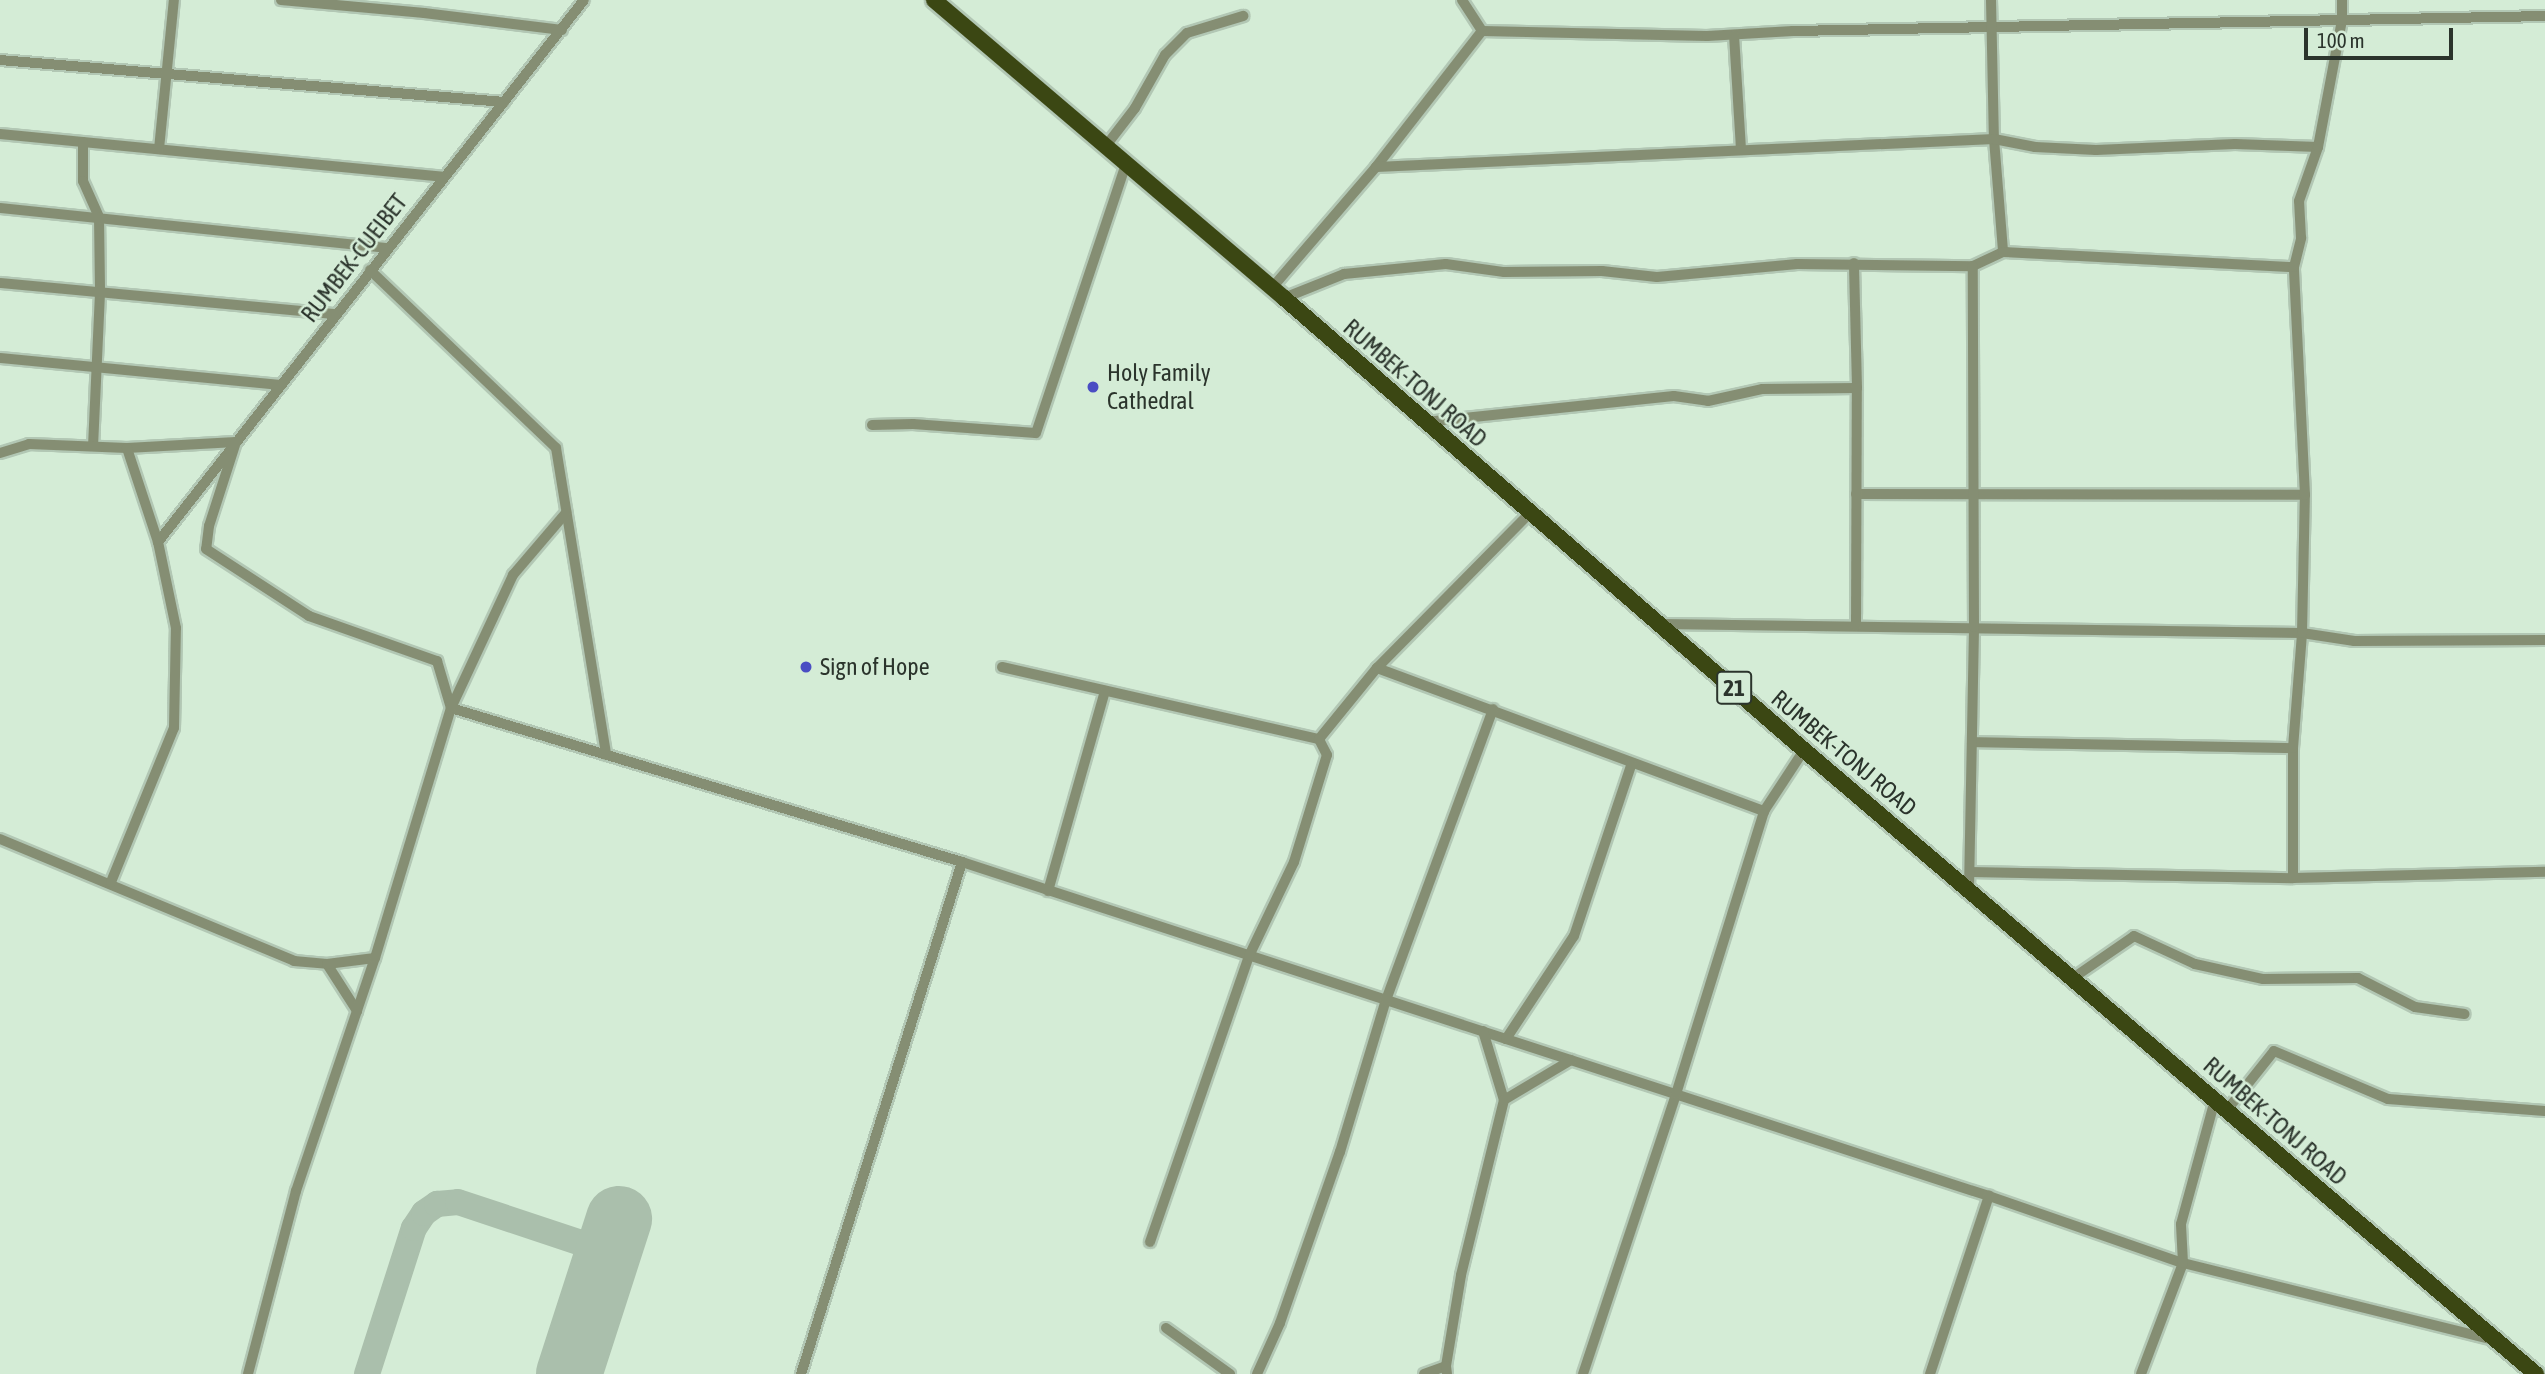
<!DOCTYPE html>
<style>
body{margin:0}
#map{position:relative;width:2545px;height:1374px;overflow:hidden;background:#d4ecd6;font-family:"Asap Condensed",sans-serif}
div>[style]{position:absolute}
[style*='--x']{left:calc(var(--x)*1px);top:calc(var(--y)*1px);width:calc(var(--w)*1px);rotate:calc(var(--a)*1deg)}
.taxiway>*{height:26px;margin:-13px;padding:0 13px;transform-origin:13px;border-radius:13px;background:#aabfac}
.runway>*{height:66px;margin:-33px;padding:0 33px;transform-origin:33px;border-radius:33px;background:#aabfac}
.roads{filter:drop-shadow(2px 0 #b2c7b4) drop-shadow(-2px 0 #b2c7b4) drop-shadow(0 2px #b2c7b4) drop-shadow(0 -2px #b2c7b4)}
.street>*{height:10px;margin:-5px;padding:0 5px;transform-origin:5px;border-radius:5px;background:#858e73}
.primary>*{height:16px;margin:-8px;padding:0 8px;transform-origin:8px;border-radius:8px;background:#3b4713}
.dots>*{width:19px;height:19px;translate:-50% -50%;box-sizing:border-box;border:4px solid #d4ecd6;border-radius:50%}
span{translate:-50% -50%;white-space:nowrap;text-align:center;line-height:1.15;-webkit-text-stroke:5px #d4ecd6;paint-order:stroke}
.shield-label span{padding:2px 5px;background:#d4ecd6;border:2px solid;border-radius:5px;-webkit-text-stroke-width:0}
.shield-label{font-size:23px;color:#2b342c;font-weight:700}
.street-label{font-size:24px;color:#2b342c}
.poi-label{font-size:24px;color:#2b342c}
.left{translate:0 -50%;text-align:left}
.scale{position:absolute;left:2304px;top:28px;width:149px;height:32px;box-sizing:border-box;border:4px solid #2b342c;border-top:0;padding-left:9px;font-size:21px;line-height:24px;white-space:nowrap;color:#2b342c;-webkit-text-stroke:5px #d4ecd6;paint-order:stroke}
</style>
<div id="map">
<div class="taxiway">
<div style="--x:367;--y:1374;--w:153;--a:-72.2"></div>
<div style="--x:414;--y:1228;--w:18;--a:-56"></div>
<div style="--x:424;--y:1213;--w:16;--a:-35"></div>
<div style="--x:437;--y:1204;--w:21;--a:-5"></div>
<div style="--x:458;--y:1202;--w:158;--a:18.4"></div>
</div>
<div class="runway">
<div style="--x:569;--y:1374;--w:163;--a:-72.1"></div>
</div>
<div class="roads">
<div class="street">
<div style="--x:281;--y:0;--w:144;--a:5.2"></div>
<div style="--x:424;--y:13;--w:139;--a:7"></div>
<div style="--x:1462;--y:0;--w:37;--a:57"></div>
<div style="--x:1482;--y:31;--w:225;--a:1.3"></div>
<div style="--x:1707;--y:36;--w:86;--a:-3.3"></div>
<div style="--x:1793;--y:31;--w:752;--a:-1.14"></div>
<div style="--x:1991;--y:0;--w:139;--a:88.8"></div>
<div style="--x:1994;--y:139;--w:113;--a:85.4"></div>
<div style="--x:1734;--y:35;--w:115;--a:86.5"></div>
<div style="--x:0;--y:60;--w:506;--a:4.76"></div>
<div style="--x:0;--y:134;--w:445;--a:5.5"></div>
<div style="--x:83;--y:142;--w:39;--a:90"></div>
<div style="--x:83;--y:181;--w:39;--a:66"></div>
<div style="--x:99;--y:217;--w:76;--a:89.2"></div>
<div style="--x:100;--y:293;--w:153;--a:92.6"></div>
<div style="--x:1105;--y:147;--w:49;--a:-52.4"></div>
<div style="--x:1135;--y:108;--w:61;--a:-60.5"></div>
<div style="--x:1165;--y:55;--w:31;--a:-45"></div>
<div style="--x:1187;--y:33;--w:59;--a:-16.9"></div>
<div style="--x:159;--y:149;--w:150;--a:-84.3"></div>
<div style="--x:1376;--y:167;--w:172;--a:-52.1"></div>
<div style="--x:0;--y:208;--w:390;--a:5.9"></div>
<div style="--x:370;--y:270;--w:257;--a:43.7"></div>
<div style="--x:556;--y:448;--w:311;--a:80.7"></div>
<div style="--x:0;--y:283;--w:338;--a:5.3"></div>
<div style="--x:1271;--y:289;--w:161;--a:-49.3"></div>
<div style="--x:1376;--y:167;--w:619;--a:-2.59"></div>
<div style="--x:1994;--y:139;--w:42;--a:11"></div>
<div style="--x:2035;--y:147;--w:61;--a:2.8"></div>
<div style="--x:2096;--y:150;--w:139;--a:-2.5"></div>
<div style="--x:2235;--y:144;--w:83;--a:2.1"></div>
<div style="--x:1284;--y:298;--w:65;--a:-21.8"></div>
<div style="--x:1344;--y:274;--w:102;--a:-5.6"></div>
<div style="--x:1446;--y:264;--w:59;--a:7.9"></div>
<div style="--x:1504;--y:272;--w:98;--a:-0.6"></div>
<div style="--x:1602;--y:271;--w:55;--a:6.2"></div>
<div style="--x:1657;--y:277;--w:141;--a:-5.3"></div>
<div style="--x:1797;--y:264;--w:176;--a:0.7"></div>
<div style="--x:1973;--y:266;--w:33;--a:-25"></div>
<div style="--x:2003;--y:252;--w:291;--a:3"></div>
<div style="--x:0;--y:358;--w:282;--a:5.5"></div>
<div style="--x:1426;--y:422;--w:249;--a:-6"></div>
<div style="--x:1674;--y:396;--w:34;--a:8"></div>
<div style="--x:1708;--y:401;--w:55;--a:-12.5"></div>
<div style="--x:1762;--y:389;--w:95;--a:-0.6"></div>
<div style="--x:1857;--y:388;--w:125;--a:-91.4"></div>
<div style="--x:872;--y:425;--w:41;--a:-1.4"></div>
<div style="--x:913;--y:424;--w:123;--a:4.2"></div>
<div style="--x:1036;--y:433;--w:284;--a:-71.5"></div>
<div style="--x:0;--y:453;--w:30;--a:-17"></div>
<div style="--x:29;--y:444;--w:98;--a:2.3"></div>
<div style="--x:127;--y:448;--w:109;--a:-3.2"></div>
<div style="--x:236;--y:442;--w:88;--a:107.8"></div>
<div style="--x:209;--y:526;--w:23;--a:97"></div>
<div style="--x:206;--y:549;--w:123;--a:33"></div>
<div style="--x:309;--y:616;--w:136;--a:19.4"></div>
<div style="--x:437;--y:661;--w:49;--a:73.4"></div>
<div style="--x:1856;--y:494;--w:449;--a:0.1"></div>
<div style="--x:158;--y:542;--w:689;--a:-51.83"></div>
<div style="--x:1661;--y:624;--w:641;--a:0.8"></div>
<div style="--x:2302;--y:633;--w:53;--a:8.7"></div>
<div style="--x:2354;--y:641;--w:191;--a:-0.3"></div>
<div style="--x:1856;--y:626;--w:238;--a:-89.8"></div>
<div style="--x:1002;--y:667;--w:325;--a:12.8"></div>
<div style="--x:1319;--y:739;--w:92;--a:-50.8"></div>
<div style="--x:1377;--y:668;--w:219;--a:-45.4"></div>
<div style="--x:1377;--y:668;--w:413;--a:20.3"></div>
<div style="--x:451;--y:708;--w:534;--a:16.77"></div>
<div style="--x:962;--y:862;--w:1080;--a:18.02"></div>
<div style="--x:1989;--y:1196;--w:205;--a:19.1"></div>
<div style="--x:2183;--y:1263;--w:320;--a:13.9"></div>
<div style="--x:1972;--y:742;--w:321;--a:1.1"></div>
<div style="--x:0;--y:839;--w:318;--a:22.5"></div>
<div style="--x:294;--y:961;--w:33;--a:5"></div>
<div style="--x:327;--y:964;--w:56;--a:57.4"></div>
<div style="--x:1970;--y:872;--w:323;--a:1.1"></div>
<div style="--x:2293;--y:878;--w:252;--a:-1.4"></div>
<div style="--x:2293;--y:878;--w:130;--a:-90"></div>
<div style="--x:2293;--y:748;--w:115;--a:-85.5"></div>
<div style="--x:2302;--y:633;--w:138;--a:-88.8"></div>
<div style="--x:2305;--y:495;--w:228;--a:-92.8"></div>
<div style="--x:2294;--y:267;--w:30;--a:-76"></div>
<div style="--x:2301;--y:238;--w:37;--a:-93"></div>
<div style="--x:2299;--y:201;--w:57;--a:-70.6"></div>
<div style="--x:2318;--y:147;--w:129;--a:-79.3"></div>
<div style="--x:2342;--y:20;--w:20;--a:-90"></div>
<div style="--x:111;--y:882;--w:166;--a:-67.8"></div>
<div style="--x:174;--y:728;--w:100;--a:-88.9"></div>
<div style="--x:176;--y:628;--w:88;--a:-101.8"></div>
<div style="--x:158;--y:542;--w:99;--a:-108.3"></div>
<div style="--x:1969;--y:889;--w:262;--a:-88.9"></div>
<div style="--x:1974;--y:627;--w:361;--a:-90.2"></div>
<div style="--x:1048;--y:891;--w:208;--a:-74.1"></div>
<div style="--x:327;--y:964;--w:48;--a:-7.1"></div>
<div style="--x:2073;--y:978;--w:74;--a:-34.5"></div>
<div style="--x:2134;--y:936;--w:67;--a:24.7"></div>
<div style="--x:2195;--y:964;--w:70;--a:12.4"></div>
<div style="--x:2263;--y:979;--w:95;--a:-0.6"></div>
<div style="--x:2358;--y:978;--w:64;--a:27"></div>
<div style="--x:2415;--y:1007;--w:50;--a:8"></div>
<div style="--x:1483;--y:1031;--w:72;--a:73.1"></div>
<div style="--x:1506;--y:1039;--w:123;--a:-56.6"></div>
<div style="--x:1574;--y:936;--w:182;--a:-71.5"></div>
<div style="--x:2227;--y:1110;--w:75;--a:-51.5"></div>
<div style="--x:2274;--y:1051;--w:124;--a:22.8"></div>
<div style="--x:2388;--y:1099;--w:157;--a:4.4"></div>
<div style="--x:1150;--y:1242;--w:303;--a:-70.9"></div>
<div style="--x:1249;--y:956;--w:104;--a:-64.4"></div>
<div style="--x:1294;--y:862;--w:112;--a:-72.9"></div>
<div style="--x:1327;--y:755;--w:18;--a:-117"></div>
<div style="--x:1166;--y:1328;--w:79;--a:35.7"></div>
<div style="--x:1446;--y:1366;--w:92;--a:-80.6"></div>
<div style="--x:1461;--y:1275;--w:180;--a:-76.2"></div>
<div style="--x:1504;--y:1100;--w:78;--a:-30.8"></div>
<div style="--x:248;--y:1374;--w:189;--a:-75.3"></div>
<div style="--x:296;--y:1191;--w:246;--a:-71.3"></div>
<div style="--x:375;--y:958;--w:261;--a:-73.1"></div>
<div style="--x:451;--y:708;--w:147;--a:-65"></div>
<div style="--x:513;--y:575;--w:82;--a:-49.5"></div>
<div style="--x:801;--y:1374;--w:537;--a:-72.54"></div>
<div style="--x:1257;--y:1374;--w:56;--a:-65.7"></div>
<div style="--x:1280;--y:1323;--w:181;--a:-70.7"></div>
<div style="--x:1340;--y:1152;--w:159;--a:-73.2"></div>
<div style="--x:1386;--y:1000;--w:310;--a:-69.8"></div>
<div style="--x:1424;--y:1374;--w:23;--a:-20"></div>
<div style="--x:1446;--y:1366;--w:8;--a:83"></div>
<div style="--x:1583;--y:1374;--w:295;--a:-71.6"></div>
<div style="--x:1676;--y:1094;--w:296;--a:-72.7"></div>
<div style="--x:1764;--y:811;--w:73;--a:-56.7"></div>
<div style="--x:1930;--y:1374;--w:188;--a:-71.7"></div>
<div style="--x:2141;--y:1374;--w:119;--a:-69.3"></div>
<div style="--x:2183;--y:1263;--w:39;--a:-93"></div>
<div style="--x:2181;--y:1224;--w:129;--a:-74.7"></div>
</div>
<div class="primary">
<div style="--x:934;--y:0;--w:460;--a:40.4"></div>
<div style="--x:1284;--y:298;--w:689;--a:41"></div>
<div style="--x:1804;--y:750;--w:962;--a:40.45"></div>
</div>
</div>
<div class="dots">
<div style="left:1093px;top:387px;background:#4a4dc3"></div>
<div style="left:806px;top:667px;background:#4a4dc3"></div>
</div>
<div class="shield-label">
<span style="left:1734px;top:688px">21</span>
</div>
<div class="street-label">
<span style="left:354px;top:258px;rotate:-52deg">RUMBEK-CUEIBET</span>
<span style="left:1415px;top:383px;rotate:41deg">RUMBEK-TONJ ROAD</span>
<span style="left:1844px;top:753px;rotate:40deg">RUMBEK-TONJ ROAD</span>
<span style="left:2275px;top:1121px;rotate:41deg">RUMBEK-TONJ ROAD</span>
</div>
<div class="poi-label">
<span class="left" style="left:1107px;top:387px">Holy Family<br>Cathedral</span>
<span class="left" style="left:820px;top:667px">Sign of Hope</span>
</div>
<div class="scale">100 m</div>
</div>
